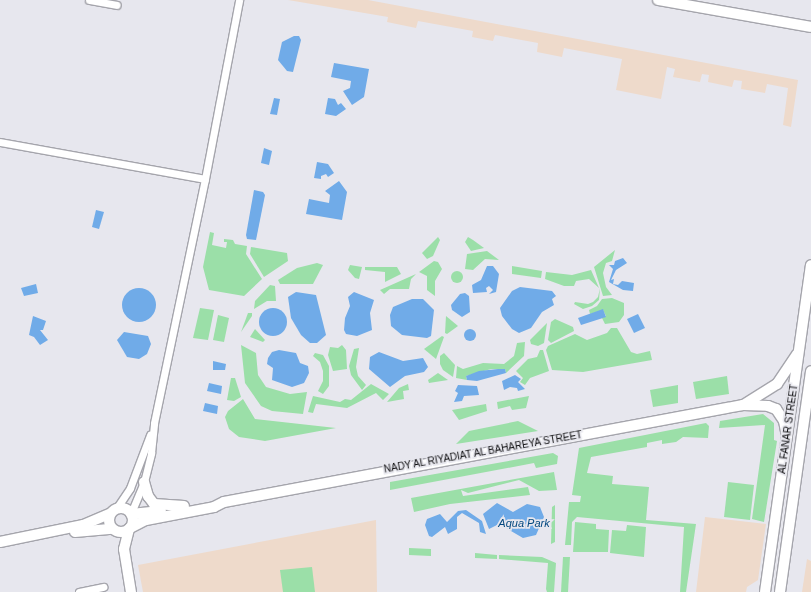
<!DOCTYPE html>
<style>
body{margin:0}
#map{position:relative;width:811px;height:592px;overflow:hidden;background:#e7e7ee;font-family:Arial,sans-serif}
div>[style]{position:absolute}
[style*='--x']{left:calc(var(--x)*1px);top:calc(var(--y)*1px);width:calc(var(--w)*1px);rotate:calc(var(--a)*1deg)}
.commercial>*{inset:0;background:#eedacb}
.green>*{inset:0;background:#9bdfa8}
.round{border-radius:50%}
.water>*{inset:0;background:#70abe8}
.roads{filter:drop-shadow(1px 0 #a5a5ac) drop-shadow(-1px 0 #a5a5ac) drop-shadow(0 1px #a5a5ac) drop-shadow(0 -1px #a5a5ac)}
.minor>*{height:7px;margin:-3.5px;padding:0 3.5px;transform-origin:3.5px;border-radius:3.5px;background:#fff}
.secondary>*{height:10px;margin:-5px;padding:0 5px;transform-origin:5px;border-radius:5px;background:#fff}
.secondary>.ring{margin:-5px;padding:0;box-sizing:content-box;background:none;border:10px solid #fff;border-radius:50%}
span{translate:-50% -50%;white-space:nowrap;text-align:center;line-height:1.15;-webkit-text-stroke:3.5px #e7e7ee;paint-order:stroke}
.street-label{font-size:10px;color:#0d0d0f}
.water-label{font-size:11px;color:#02477e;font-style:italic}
</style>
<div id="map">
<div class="commercial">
<div style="clip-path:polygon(288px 0,368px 0,798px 80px,791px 127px,783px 125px,788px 88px,767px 84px,765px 93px,741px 89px,742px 81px,734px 80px,732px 87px,708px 82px,709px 75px,702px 74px,700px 82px,673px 77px,675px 69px,667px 67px,661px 99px,616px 90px,622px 59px,564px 48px,562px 57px,537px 52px,538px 43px,495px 35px,493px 41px,472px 37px,473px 31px,418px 21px,416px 28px,387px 22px,388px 17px)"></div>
<div style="clip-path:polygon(705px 517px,766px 524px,758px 580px,747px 587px,746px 592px,696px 592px)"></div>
<div style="clip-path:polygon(376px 520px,377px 592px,143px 592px,138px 565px)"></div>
<div style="clip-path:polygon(807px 559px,811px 561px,811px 592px,802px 592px)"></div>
</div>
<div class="green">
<div style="clip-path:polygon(210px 232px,214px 233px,212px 245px,226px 248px,227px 242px,224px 242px,224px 239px,233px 240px,235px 244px,247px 246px,246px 254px,262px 279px,244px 296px,209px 290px,203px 267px)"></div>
<div style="clip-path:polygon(438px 237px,440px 240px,433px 256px,427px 259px,422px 253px)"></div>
<div style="clip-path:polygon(468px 237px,473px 240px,484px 248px,471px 251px,465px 242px)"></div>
<div style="clip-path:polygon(251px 247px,287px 253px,288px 261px,264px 277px,250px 254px)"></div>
<div style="clip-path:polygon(615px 250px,612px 261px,606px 263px,603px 273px,606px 287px,612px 295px,603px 296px,594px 267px)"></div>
<div style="clip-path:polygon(487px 251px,499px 260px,485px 259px,473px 270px,465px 269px,467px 254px)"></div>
<div style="clip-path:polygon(434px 261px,438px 262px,442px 269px,435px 281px,435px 296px,427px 290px,427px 276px,419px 272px)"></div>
<div style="clip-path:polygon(317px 263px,323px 265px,313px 284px,280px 284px,278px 280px,297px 268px)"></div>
<div style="clip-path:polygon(350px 265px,362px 267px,359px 279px,355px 278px,348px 270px)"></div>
<div style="clip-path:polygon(512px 266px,542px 271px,541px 278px,512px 274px)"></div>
<div style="clip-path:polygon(365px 267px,397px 267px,401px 274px,385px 282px,385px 272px,365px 270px)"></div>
<div style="clip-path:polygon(591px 270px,599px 288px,589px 279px,576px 281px,574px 286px,564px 286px,545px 279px,546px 272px,572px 275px)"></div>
<div class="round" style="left:451px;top:271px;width:12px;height:12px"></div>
<div style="clip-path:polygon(416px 274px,411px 279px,409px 289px,390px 289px,384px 294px,380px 290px)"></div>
<div style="clip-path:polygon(270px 285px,275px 286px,276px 301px,267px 301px,254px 309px,255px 301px)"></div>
<div style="clip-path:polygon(600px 288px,599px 300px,592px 306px,583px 309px,574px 304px,575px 302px,588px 304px,593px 302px,598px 297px)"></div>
<div style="clip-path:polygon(612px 298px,624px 303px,624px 315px,619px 322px,605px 324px,602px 318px,606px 316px,603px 310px,590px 314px,589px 310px,597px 306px,602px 299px)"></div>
<div style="clip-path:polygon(200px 308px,214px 310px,208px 340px,193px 338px)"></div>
<div style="clip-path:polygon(248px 313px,252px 313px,252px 316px,241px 332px)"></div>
<div style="clip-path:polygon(218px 315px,229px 318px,224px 342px,213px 340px)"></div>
<div style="clip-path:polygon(446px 316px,458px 326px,447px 334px,445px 333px)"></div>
<div style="clip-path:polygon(555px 319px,573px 327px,574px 331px,551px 343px,548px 340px,551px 322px)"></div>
<div style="clip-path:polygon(547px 323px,544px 343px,538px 346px,531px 344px,530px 340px)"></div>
<div style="clip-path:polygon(611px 328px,617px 328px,631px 352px,637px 354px,650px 351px,652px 360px,583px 372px,552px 370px,546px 350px,548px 346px,575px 334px,587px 340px,607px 333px)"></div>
<div style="clip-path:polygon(255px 329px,265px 340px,263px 342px,250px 337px)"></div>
<div style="clip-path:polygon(442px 336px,444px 337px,436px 359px,424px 349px)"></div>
<div style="clip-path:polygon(525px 342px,524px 356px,506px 373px,505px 369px,491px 369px,466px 376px,467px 380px,456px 378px,457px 366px,463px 369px,483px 363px,504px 364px,514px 356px,517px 343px)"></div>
<div style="clip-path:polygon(241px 345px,256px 353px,258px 375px,266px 387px,290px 394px,307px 392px,303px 414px,272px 411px,261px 406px,245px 383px)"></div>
<div style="clip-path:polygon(342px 345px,346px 350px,347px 369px,333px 371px,328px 355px,330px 347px,338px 348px)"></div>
<div style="clip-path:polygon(359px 348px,356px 367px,358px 376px,366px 385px,362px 390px,351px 375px,349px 366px,354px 349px)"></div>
<div style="clip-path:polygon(540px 350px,543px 350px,549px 371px,530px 378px,525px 385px,520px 382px,523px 378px,516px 371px,528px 359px,537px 357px)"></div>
<div style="clip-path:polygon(315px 353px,323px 355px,329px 366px,329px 386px,323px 394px,318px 391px,323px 381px,323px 371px,320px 362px,313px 356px)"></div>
<div style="clip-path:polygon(444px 353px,455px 365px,453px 377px,443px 370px,440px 364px,440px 356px)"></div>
<div style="clip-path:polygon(438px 373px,448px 380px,429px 383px,428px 380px)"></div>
<div style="clip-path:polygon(727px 376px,729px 394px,696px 399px,693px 382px)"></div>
<div style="clip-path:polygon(231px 378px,235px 378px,241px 397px,234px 401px,227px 400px)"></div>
<div style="clip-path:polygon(371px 384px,389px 394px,383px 400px,376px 393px,347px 408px,316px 404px,313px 413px,308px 412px,313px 396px,340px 402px,345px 399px,351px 400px)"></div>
<div style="clip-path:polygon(408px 384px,409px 390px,403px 391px,404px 399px,387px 402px,399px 388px)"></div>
<div style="clip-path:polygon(678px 385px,678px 403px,653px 407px,650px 390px)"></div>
<div style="clip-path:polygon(529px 396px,526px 408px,512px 410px,510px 406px,498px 409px,497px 402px)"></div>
<div style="clip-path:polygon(243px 399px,255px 419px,336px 428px,265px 441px,239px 437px,229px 429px,225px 417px,228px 411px)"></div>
<div style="clip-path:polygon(486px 404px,487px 411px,459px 420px,452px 410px)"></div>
<div style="clip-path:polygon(763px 414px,774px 423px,774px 440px,777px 441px,764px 522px,752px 519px,765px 425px,719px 428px,720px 421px)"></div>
<div style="clip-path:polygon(518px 421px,538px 431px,456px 444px,469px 431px)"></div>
<div style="clip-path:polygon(706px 423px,709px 426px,708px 438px,683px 437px,676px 442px,662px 444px,662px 440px,647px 443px,647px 447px,591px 457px,587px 473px,613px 476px,612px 484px,649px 487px,646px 520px,696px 524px,686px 592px,680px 592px,684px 527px,577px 517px,572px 522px,571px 545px,565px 545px,569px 502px,580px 502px,581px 496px,572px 495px,579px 448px)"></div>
<div style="clip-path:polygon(553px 453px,558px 456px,557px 464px,536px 468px,534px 463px,390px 490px,390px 482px)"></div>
<div style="clip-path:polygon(554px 472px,557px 490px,539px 491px,519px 480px,468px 493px,461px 490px,463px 496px,528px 487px,530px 495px,450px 504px,414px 512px,411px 498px)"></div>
<div style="clip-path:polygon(728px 482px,754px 485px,750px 520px,724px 517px)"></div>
<div style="clip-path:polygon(555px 505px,555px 542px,551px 544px,552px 507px)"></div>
<div style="clip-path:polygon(575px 522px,596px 524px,596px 529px,609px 530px,608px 552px,573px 552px)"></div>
<div style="clip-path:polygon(627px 525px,646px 527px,644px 557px,610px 553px,612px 530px,626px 531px)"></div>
<div style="clip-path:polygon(409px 548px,431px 549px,431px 556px,409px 555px)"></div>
<div style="clip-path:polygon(475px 553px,497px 555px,497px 559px,475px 558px)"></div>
<div style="clip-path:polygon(499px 555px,542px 557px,556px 563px,554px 592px,547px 592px,546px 589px,548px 563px,499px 559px)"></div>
<div style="clip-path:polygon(563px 557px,570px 557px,568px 592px,561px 592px)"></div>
<div style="clip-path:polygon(312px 567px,315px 592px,283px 592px,280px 570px)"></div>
</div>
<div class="water">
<div style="clip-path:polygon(294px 36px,299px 36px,301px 40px,293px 72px,287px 71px,278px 60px,282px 42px)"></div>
<div style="clip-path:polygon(334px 63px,369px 69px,364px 97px,352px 105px,343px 91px,350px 88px,351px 81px,331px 77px)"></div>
<div style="clip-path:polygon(274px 98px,280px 99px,277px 115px,270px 114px)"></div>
<div style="clip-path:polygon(328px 98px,335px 99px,338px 105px,341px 103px,346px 109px,336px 116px,325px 114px)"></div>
<div style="clip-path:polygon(264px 148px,272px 151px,269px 165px,261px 163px)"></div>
<div style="clip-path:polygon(317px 162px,328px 164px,334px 173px,328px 177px,326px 174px,321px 176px,321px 179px,314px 178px)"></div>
<div style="clip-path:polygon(339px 181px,347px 192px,342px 220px,306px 214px,309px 199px,329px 203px,330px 195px,325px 191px)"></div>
<div style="clip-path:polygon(254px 190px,263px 192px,265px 195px,256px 240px,247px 239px,246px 235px)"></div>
<div style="clip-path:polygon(96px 210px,104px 212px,99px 229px,92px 227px)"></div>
<div style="clip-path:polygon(623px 258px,627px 263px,616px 270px,611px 280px,614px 279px,613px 284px,618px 285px,622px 281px,634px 283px,633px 291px,623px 290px,609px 282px,613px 269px,609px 265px,614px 265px,615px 261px)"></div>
<div style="clip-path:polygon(487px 266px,493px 266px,499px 274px,496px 292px,489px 294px,493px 290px,489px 286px,486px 288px,487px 292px,473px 293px,472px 285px,481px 280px)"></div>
<div style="clip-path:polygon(36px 284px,38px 293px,24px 296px,21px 288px)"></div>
<div style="clip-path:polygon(520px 287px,552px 291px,556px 296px,552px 299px,554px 305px,542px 312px,531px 328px,519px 333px,512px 329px,502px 316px,500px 308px,512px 291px)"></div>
<div class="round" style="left:122px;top:288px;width:34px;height:34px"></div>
<div style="clip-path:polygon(296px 292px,316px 295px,326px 335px,317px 343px,310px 343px,301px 335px,291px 318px,288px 297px)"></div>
<div style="clip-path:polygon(354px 292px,374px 300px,370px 313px,372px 330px,357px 336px,346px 334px,344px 330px,345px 318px,350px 306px,348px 297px)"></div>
<div style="clip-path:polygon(465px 293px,469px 296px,470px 312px,462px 317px,452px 310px,451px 305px,460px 294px)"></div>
<div style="clip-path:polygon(412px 299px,423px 299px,434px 310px,431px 336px,427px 338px,402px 335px,391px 326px,390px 315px,393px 307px)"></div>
<div class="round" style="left:259px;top:308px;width:28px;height:28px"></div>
<div style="clip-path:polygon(603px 309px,606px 317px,581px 325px,578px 318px)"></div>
<div style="clip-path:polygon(638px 314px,645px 328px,634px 333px,627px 319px)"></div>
<div style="clip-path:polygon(33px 316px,46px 321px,43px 330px,40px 330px,48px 340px,40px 345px,34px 337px,29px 335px)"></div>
<div class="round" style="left:464px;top:329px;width:12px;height:12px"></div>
<div style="clip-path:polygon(124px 332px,148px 336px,151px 344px,147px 354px,139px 359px,127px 357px,117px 340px)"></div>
<div style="clip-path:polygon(279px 350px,296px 353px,300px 363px,308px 366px,309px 373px,304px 383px,292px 387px,272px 380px,273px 368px,267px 364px,268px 358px,272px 352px)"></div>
<div style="clip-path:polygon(379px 352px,403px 361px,423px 358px,428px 367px,424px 372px,405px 376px,390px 387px,369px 369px,370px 357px)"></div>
<div style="clip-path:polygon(213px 361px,226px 364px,225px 370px,213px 370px)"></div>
<div style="clip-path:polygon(498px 369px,505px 369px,506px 373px,477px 381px,467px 380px,466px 376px,479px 371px)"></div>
<div style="clip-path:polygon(515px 375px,521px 379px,518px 382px,525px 389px,518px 391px,517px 388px,510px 387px,504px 390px,502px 381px)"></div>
<div style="clip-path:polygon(209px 383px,222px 386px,221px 394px,207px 391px)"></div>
<div style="clip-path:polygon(458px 385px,477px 386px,479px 395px,464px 396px,462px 401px,454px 402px,458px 393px,455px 391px)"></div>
<div style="clip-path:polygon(205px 403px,218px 406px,217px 414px,203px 411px)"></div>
<div style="clip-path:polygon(497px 503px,513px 512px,527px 504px,540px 507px,544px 517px,536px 535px,523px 538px,499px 524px,489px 529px,483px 514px)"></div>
<div style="clip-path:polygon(466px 510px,482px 521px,486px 534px,480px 532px,479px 523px,462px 513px,457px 517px,457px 529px,448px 534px,445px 527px,432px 537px,429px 536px,425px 525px,427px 519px,440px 514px,447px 522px,458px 511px)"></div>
</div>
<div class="roads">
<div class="minor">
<div style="--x:89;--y:0;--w:28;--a:10"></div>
<div style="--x:0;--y:142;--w:208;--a:10.2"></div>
<div style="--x:116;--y:509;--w:25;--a:-56"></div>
<div style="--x:130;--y:488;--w:57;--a:-69.3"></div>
<div style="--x:131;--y:513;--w:34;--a:-67"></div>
<div style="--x:144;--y:482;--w:30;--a:-76"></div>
<div style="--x:151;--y:453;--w:30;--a:-84"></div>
<div style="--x:154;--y:423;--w:249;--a:-78.2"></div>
<div style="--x:205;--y:179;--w:182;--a:-79.2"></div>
<div style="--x:79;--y:592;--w:25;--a:-12"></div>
</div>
<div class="secondary">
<div style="--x:658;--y:0;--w:155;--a:10"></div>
<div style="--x:745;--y:404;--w:38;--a:-32"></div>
<div style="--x:777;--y:384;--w:36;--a:-56"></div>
<div style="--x:144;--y:482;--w:15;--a:74"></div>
<div style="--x:148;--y:496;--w:10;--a:53"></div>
<div style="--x:154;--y:504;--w:30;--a:4"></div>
<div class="ring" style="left:109px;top:508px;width:14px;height:14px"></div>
<div style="--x:131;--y:514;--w:30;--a:-6"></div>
<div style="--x:130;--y:528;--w:18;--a:-27"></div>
<div style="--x:146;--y:520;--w:69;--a:-10.8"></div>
<div style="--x:214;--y:507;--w:11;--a:-27"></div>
<div style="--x:224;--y:502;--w:528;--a:-10.59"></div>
<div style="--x:743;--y:405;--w:25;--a:2"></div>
<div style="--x:768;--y:406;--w:9;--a:21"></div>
<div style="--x:776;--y:409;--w:14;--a:56"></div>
<div style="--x:784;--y:421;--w:16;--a:79"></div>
<div style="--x:129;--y:529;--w:21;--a:104"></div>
<div style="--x:124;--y:549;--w:44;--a:80.8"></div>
<div style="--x:75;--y:532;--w:37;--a:-5"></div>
<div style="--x:0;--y:542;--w:85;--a:-11.6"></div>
<div style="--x:83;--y:525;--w:30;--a:-23"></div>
<div style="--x:765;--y:592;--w:330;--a:-82"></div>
<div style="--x:780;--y:592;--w:223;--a:-82"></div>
</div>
</div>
<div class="street-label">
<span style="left:788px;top:429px;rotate:-82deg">AL FANAR STREET</span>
<span style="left:483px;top:452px;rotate:-10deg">NADY AL RIYADIAT AL BAHAREYA STREET</span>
</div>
<div class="water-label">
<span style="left:524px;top:523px">Aqua Park</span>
</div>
</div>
